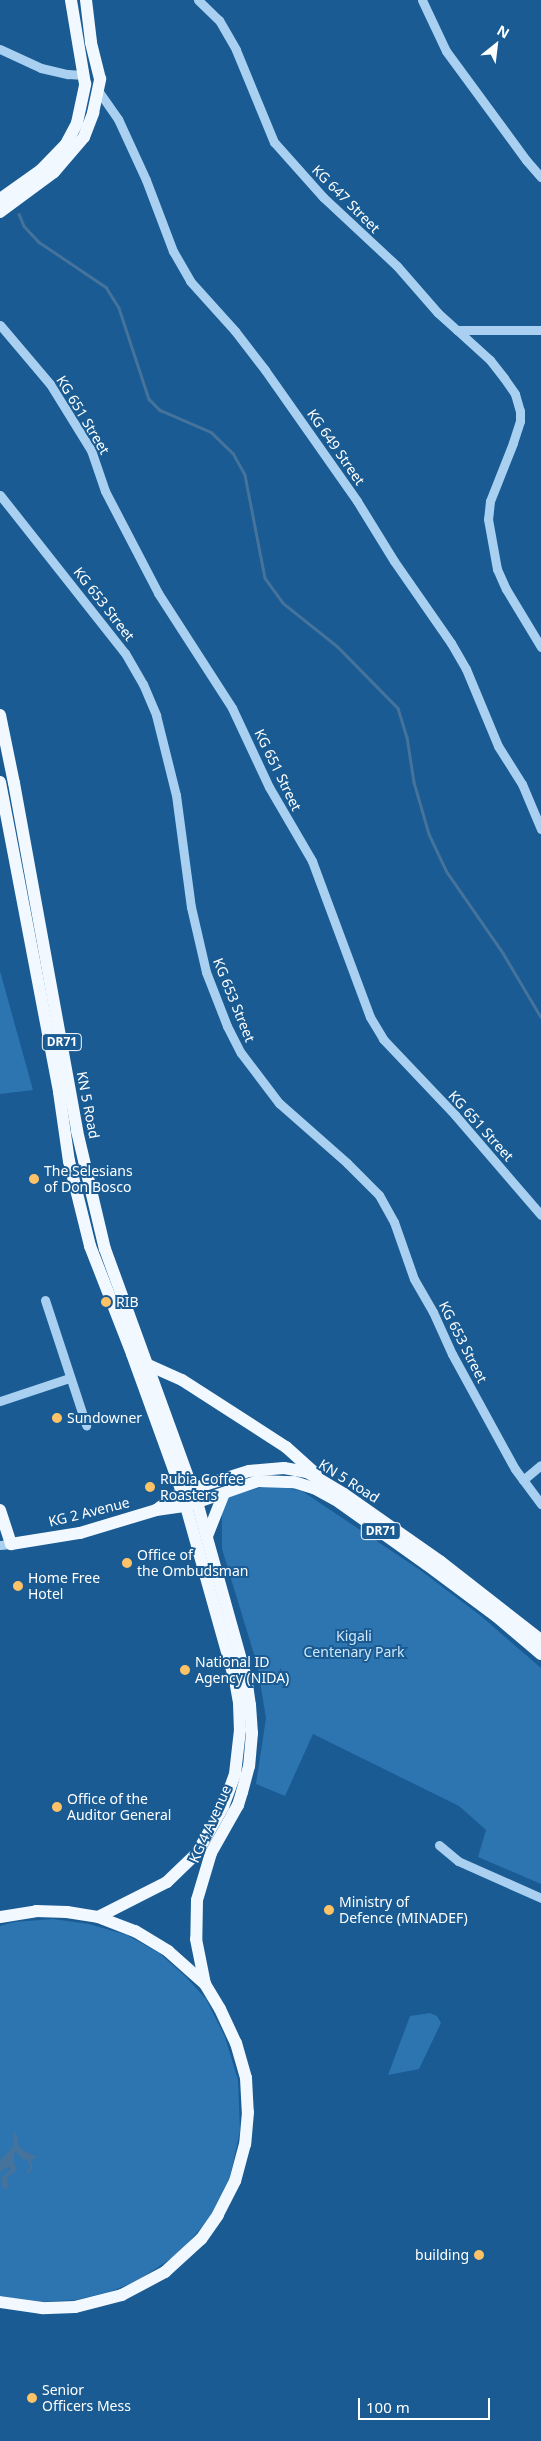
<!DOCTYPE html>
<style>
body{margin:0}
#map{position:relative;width:541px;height:2441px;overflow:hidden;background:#195b92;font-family:"Noto Sans",sans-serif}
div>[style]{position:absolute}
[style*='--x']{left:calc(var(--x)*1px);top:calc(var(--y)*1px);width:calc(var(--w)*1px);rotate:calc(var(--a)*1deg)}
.green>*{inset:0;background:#2c75b1}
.water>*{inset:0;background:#45739b}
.stream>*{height:2.5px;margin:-1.25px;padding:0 1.25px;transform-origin:1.25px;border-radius:1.25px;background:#45739b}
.minor>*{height:9px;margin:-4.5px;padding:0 4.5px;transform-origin:4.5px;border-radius:4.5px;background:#a9d0f0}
.major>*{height:12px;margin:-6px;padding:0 6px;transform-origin:6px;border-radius:6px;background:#f1f8ff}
.dots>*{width:14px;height:14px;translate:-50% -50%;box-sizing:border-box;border:2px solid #195b92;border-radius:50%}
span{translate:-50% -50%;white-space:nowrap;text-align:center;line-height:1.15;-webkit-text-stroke:4px #195b92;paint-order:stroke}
.shield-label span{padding:1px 4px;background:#195b92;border:1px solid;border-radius:4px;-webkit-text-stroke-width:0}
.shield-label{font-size:12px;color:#fff;font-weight:700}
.street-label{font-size:14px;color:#fff}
.poi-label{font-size:14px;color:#fff}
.left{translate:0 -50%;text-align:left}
.right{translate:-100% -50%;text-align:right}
.park-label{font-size:14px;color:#cfe8fb}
.north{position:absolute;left:471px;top:20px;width:50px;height:50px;-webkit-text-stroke:4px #195b92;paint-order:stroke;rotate:29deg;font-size:14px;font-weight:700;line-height:20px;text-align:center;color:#fff}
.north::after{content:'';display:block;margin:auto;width:18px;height:22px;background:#fff;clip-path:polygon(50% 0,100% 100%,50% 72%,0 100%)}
.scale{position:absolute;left:358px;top:2398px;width:132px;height:22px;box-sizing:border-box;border:2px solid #fff;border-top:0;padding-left:6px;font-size:15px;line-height:18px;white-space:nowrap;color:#fff;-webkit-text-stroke:4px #195b92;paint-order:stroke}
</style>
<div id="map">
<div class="green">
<div style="clip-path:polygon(0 971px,33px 1090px,0 1094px)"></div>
<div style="clip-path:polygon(270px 1485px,302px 1491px,420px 1570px,481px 1616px,541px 1668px,541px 1884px,478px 1857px,486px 1830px,459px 1806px,313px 1734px,285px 1796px,256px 1784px,266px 1718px,257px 1664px,222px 1549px,222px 1515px,228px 1496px)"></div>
<div style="clip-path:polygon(53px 1919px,89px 1924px,127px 1935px,159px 1953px,185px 1976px,206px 1999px,225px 2037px,238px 2080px,240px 2131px,230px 2177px,209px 2219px,178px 2254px,137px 2281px,109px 2292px,75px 2300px,24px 2303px,0 2296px,0 1926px,14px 1922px)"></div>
<div style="clip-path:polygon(430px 2013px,437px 2016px,441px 2023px,419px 2069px,388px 2075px,410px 2016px)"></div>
</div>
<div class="water">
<div style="clip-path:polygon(14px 2132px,18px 2137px,18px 2145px,21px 2149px,37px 2157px,31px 2160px,33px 2169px,27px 2174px,26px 2172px,30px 2168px,28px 2160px,22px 2159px,16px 2152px,14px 2154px,14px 2163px,17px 2170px,8px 2177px,7px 2184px,10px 2187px,6px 2189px,2px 2186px,1px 2178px,11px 2169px,9px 2167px,0 2172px,0 2160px,13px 2147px)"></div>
</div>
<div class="stream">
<div style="--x:19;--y:214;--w:13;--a:67"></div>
<div style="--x:24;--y:226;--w:22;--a:47"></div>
<div style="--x:39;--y:242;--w:81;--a:33.9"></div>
<div style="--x:106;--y:287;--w:25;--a:58"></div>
<div style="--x:119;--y:308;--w:96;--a:71.8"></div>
<div style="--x:149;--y:399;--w:16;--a:45"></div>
<div style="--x:160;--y:410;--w:56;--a:23.3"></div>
<div style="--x:211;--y:432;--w:30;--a:44"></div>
<div style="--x:233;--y:453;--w:25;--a:61"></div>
<div style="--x:245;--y:475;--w:105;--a:79"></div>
<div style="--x:265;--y:578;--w:31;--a:54"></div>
<div style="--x:283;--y:603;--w:69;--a:38.5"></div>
<div style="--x:337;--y:646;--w:87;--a:45.5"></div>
<div style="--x:398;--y:708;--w:30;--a:73"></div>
<div style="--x:407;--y:737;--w:46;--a:81.2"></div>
<div style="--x:414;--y:782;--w:54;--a:73.9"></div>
<div style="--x:429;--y:834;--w:42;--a:64.7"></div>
<div style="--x:447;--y:872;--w:98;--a:55.3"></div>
<div style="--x:503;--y:953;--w:74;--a:59.3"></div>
</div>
<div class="minor">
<div style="--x:198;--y:0;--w:29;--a:44"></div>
<div style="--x:219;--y:20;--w:34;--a:60"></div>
<div style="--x:236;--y:50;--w:100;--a:67.6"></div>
<div style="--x:274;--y:142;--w:74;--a:48.3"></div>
<div style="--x:323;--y:197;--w:101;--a:43"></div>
<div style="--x:397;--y:266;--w:62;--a:48.9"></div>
<div style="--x:438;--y:313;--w:25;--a:42"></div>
<div style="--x:457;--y:330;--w:84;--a:0"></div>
<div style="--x:422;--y:0;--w:56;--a:64.8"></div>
<div style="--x:446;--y:51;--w:135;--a:53.7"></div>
<div style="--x:526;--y:160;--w:23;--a:49"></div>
<div style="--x:0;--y:49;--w:45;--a:24.9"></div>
<div style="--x:41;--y:68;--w:28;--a:13"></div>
<div style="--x:68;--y:74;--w:16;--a:4"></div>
<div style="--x:97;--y:89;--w:37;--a:55"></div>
<div style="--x:118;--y:119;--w:67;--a:65.3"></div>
<div style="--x:146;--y:180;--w:76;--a:69.2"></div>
<div style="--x:173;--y:251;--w:34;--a:60"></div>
<div style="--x:190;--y:281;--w:67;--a:48"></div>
<div style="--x:235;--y:331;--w:49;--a:52.4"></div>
<div style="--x:265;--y:370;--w:160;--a:54.9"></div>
<div style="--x:357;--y:501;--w:70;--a:58.3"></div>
<div style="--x:394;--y:561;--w:100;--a:55.2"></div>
<div style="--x:451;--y:643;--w:30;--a:60"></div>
<div style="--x:466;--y:669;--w:83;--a:67.4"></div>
<div style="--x:498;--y:746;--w:45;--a:57.7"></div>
<div style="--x:522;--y:784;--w:49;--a:67.1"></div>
<div style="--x:0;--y:325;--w:77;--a:49.7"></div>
<div style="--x:50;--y:384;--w:78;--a:58.2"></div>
<div style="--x:91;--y:450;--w:43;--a:71.1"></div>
<div style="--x:105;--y:491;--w:115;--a:62.5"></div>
<div style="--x:158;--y:593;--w:137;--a:57.2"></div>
<div style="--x:232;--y:708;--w:87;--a:64.9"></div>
<div style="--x:269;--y:787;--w:86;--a:59.8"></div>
<div style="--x:312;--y:861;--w:166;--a:69.6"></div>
<div style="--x:370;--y:1017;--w:26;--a:59"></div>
<div style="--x:383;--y:1039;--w:105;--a:46.5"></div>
<div style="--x:455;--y:1115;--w:132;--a:49.3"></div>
<div style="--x:457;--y:330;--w:45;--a:42.3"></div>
<div style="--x:490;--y:360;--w:23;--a:52"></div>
<div style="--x:504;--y:378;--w:19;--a:55"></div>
<div style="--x:515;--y:394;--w:18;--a:74"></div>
<div style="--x:520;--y:411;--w:10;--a:90"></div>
<div style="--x:520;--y:421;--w:23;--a:108"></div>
<div style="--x:513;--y:443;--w:62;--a:111.6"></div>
<div style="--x:490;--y:501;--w:18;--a:96"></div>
<div style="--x:488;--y:519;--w:51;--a:79.8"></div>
<div style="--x:497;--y:569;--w:22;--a:66"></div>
<div style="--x:506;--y:589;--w:68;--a:58.9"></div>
<div style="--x:0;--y:495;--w:201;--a:51.7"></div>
<div style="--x:125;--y:653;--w:36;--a:60"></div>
<div style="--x:143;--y:684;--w:34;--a:67"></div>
<div style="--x:156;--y:715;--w:82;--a:76"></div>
<div style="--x:176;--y:795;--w:113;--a:82.4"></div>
<div style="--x:191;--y:907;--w:67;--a:77"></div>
<div style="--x:206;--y:972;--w:58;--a:68.7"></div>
<div style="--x:227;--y:1026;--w:30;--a:63"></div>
<div style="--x:241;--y:1053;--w:63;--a:52.8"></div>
<div style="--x:279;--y:1103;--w:91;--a:41.4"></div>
<div style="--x:347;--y:1163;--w:45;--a:45"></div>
<div style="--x:379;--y:1195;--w:31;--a:61"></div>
<div style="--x:394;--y:1222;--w:60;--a:70.7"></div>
<div style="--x:414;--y:1279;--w:38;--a:60"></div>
<div style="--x:433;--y:1312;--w:46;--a:65.7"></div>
<div style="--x:452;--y:1354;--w:131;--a:61.3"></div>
<div style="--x:515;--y:1469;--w:44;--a:53.4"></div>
<div style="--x:45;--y:1300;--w:132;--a:71.8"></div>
<div style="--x:0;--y:1401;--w:73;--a:-18.4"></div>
<div style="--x:523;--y:1480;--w:23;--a:-40"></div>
<div style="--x:0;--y:1545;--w:11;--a:-5"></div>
<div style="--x:439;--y:1845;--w:25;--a:40"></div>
<div style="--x:458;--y:1861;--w:91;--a:24"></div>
</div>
<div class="major">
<div style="--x:0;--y:199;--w:50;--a:-35.3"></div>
<div style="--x:41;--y:170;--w:36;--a:-46"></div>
<div style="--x:66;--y:144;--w:24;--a:-62"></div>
<div style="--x:77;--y:123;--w:40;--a:-78"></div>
<div style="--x:85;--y:84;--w:85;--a:-99.5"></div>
<div style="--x:0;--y:212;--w:67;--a:-36.5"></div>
<div style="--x:54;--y:172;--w:46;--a:-49.4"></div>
<div style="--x:84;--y:137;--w:26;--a:-69"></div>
<div style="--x:93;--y:113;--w:35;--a:-78"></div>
<div style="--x:100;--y:79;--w:38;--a:-104"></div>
<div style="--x:91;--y:42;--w:42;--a:-96.8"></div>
<div style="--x:0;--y:715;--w:69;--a:78.4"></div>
<div style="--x:14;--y:783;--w:354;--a:79.7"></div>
<div style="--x:77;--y:1131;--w:121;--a:76.7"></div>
<div style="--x:105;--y:1249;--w:269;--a:70"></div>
<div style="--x:197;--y:1502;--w:182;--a:74.4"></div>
<div style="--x:246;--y:1677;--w:28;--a:82"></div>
<div style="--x:250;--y:1705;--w:28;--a:86"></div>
<div style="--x:252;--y:1733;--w:33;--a:95"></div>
<div style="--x:249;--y:1766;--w:27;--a:105"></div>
<div style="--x:242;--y:1792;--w:14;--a:107"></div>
<div style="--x:238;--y:1805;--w:55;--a:119.4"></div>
<div style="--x:211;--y:1853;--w:49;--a:106.6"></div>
<div style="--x:197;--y:1900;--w:39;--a:91"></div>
<div style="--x:196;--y:1939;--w:46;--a:78.7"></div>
<div style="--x:0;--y:782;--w:316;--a:79.2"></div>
<div style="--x:59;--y:1092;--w:70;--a:81.8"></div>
<div style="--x:69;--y:1161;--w:88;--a:76.1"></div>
<div style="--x:90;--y:1246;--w:116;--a:68.7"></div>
<div style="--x:132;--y:1354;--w:147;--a:70.1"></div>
<div style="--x:182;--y:1492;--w:195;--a:74.3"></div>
<div style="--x:235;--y:1680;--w:23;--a:80"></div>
<div style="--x:239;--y:1703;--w:27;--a:88"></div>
<div style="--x:240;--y:1730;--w:44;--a:96.5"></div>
<div style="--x:235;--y:1774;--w:35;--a:110"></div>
<div style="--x:223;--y:1807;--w:53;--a:119.5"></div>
<div style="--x:197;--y:1853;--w:42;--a:136"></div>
<div style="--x:167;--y:1882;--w:77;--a:153.1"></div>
<div style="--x:146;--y:1364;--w:39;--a:24"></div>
<div style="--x:182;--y:1380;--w:124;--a:32.8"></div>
<div style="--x:286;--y:1447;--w:40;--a:42"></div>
<div style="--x:159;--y:1508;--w:28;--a:-35"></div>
<div style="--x:182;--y:1492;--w:70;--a:-17.4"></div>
<div style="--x:249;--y:1471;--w:35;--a:-5"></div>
<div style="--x:284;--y:1468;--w:23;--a:10"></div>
<div style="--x:307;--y:1472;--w:43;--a:30.7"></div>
<div style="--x:344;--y:1494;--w:118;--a:35"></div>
<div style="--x:441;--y:1562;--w:127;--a:38"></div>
<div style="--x:0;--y:1510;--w:36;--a:72"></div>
<div style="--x:11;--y:1544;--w:70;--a:-9.1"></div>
<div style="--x:80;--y:1533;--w:79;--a:-16.8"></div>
<div style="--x:156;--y:1510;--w:30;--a:-8"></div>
<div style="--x:186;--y:1506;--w:76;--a:-19.1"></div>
<div style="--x:258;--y:1481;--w:36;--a:2"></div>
<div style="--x:294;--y:1482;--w:21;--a:17"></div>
<div style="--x:314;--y:1488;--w:29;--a:29"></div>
<div style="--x:339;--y:1502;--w:107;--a:35.5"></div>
<div style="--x:426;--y:1564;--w:87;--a:36.6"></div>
<div style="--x:496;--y:1616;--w:59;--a:40.2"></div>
<div style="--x:207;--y:1536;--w:46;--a:-68.4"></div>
<div style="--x:0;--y:1917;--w:36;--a:-9"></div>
<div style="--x:36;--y:1911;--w:31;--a:2"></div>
<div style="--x:67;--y:1912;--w:31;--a:9"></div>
<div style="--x:98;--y:1917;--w:40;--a:21"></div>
<div style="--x:135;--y:1931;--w:39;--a:31"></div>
<div style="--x:168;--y:1951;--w:50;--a:41.7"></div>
<div style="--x:205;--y:1984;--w:29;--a:59"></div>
<div style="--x:220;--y:2009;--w:38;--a:65"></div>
<div style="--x:236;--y:2043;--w:36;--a:74"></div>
<div style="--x:246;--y:2078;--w:34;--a:87"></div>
<div style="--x:248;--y:2112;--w:32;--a:95"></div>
<div style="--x:245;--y:2144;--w:38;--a:105"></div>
<div style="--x:235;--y:2181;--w:38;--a:117"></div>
<div style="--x:218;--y:2215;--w:29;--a:125"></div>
<div style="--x:201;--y:2239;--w:49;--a:137.5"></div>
<div style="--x:165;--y:2272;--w:49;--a:151.9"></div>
<div style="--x:122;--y:2295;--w:49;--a:165.7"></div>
<div style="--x:75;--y:2307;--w:33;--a:178"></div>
<div style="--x:42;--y:2308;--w:42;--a:-171.9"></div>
</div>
<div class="dots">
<div style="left:34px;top:1179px;background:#ffc367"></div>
<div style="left:106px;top:1302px;background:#ffc367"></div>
<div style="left:57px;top:1418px;background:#ffc367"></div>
<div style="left:150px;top:1487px;background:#ffc367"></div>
<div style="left:127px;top:1563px;background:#ffc367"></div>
<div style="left:18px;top:1586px;background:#ffc367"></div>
<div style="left:185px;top:1670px;background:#ffc367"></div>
<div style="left:57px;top:1807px;background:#ffc367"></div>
<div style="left:329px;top:1910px;background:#ffc367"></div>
<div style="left:479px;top:2255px;background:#ffc367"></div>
<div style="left:32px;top:2398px;background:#ffc367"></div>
</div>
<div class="shield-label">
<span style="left:62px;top:1042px">DR71</span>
<span style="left:381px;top:1531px">DR71</span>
</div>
<div class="street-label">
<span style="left:346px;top:199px;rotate:45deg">KG 647 Street</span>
<span style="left:83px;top:415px;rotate:59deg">KG 651 Street</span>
<span style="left:336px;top:447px;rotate:55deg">KG 649 Street</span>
<span style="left:104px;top:604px;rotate:52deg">KG 653 Street</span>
<span style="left:278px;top:770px;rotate:64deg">KG 651 Street</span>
<span style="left:234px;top:1000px;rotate:68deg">KG 653 Street</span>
<span style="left:88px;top:1105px;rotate:79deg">KN 5 Road</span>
<span style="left:481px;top:1126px;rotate:48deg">KG 651 Street</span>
<span style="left:463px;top:1342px;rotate:63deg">KG 653 Street</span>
<span style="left:349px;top:1481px;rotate:32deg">KN 5 Road</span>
<span style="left:89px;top:1512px;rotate:-14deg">KG 2 Avenue</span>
<span style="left:210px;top:1824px;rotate:-66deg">KG 4 Avenue</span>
</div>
<div class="poi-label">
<span class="left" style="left:44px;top:1179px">The Selesians<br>of Don Bosco</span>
<span class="left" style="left:116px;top:1302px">RIB</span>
<span class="left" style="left:67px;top:1418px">Sundowner</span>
<span class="left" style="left:160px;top:1487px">Rubia Coffee<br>Roasters</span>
<span class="left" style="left:137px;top:1563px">Office of<br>the Ombudsman</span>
<span class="left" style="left:28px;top:1586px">Home Free<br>Hotel</span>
<span class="left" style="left:195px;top:1670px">National ID<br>Agency (NIDA)</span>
<span class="left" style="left:67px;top:1807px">Office of the<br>Auditor General</span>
<span class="left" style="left:339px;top:1910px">Ministry of<br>Defence (MINADEF)</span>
<span class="right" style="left:469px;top:2255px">building</span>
<span class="left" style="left:42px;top:2398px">Senior<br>Officers Mess</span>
</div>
<div class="park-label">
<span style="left:354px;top:1644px">Kigali<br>Centenary Park</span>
</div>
<div class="north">N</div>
<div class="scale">100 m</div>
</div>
